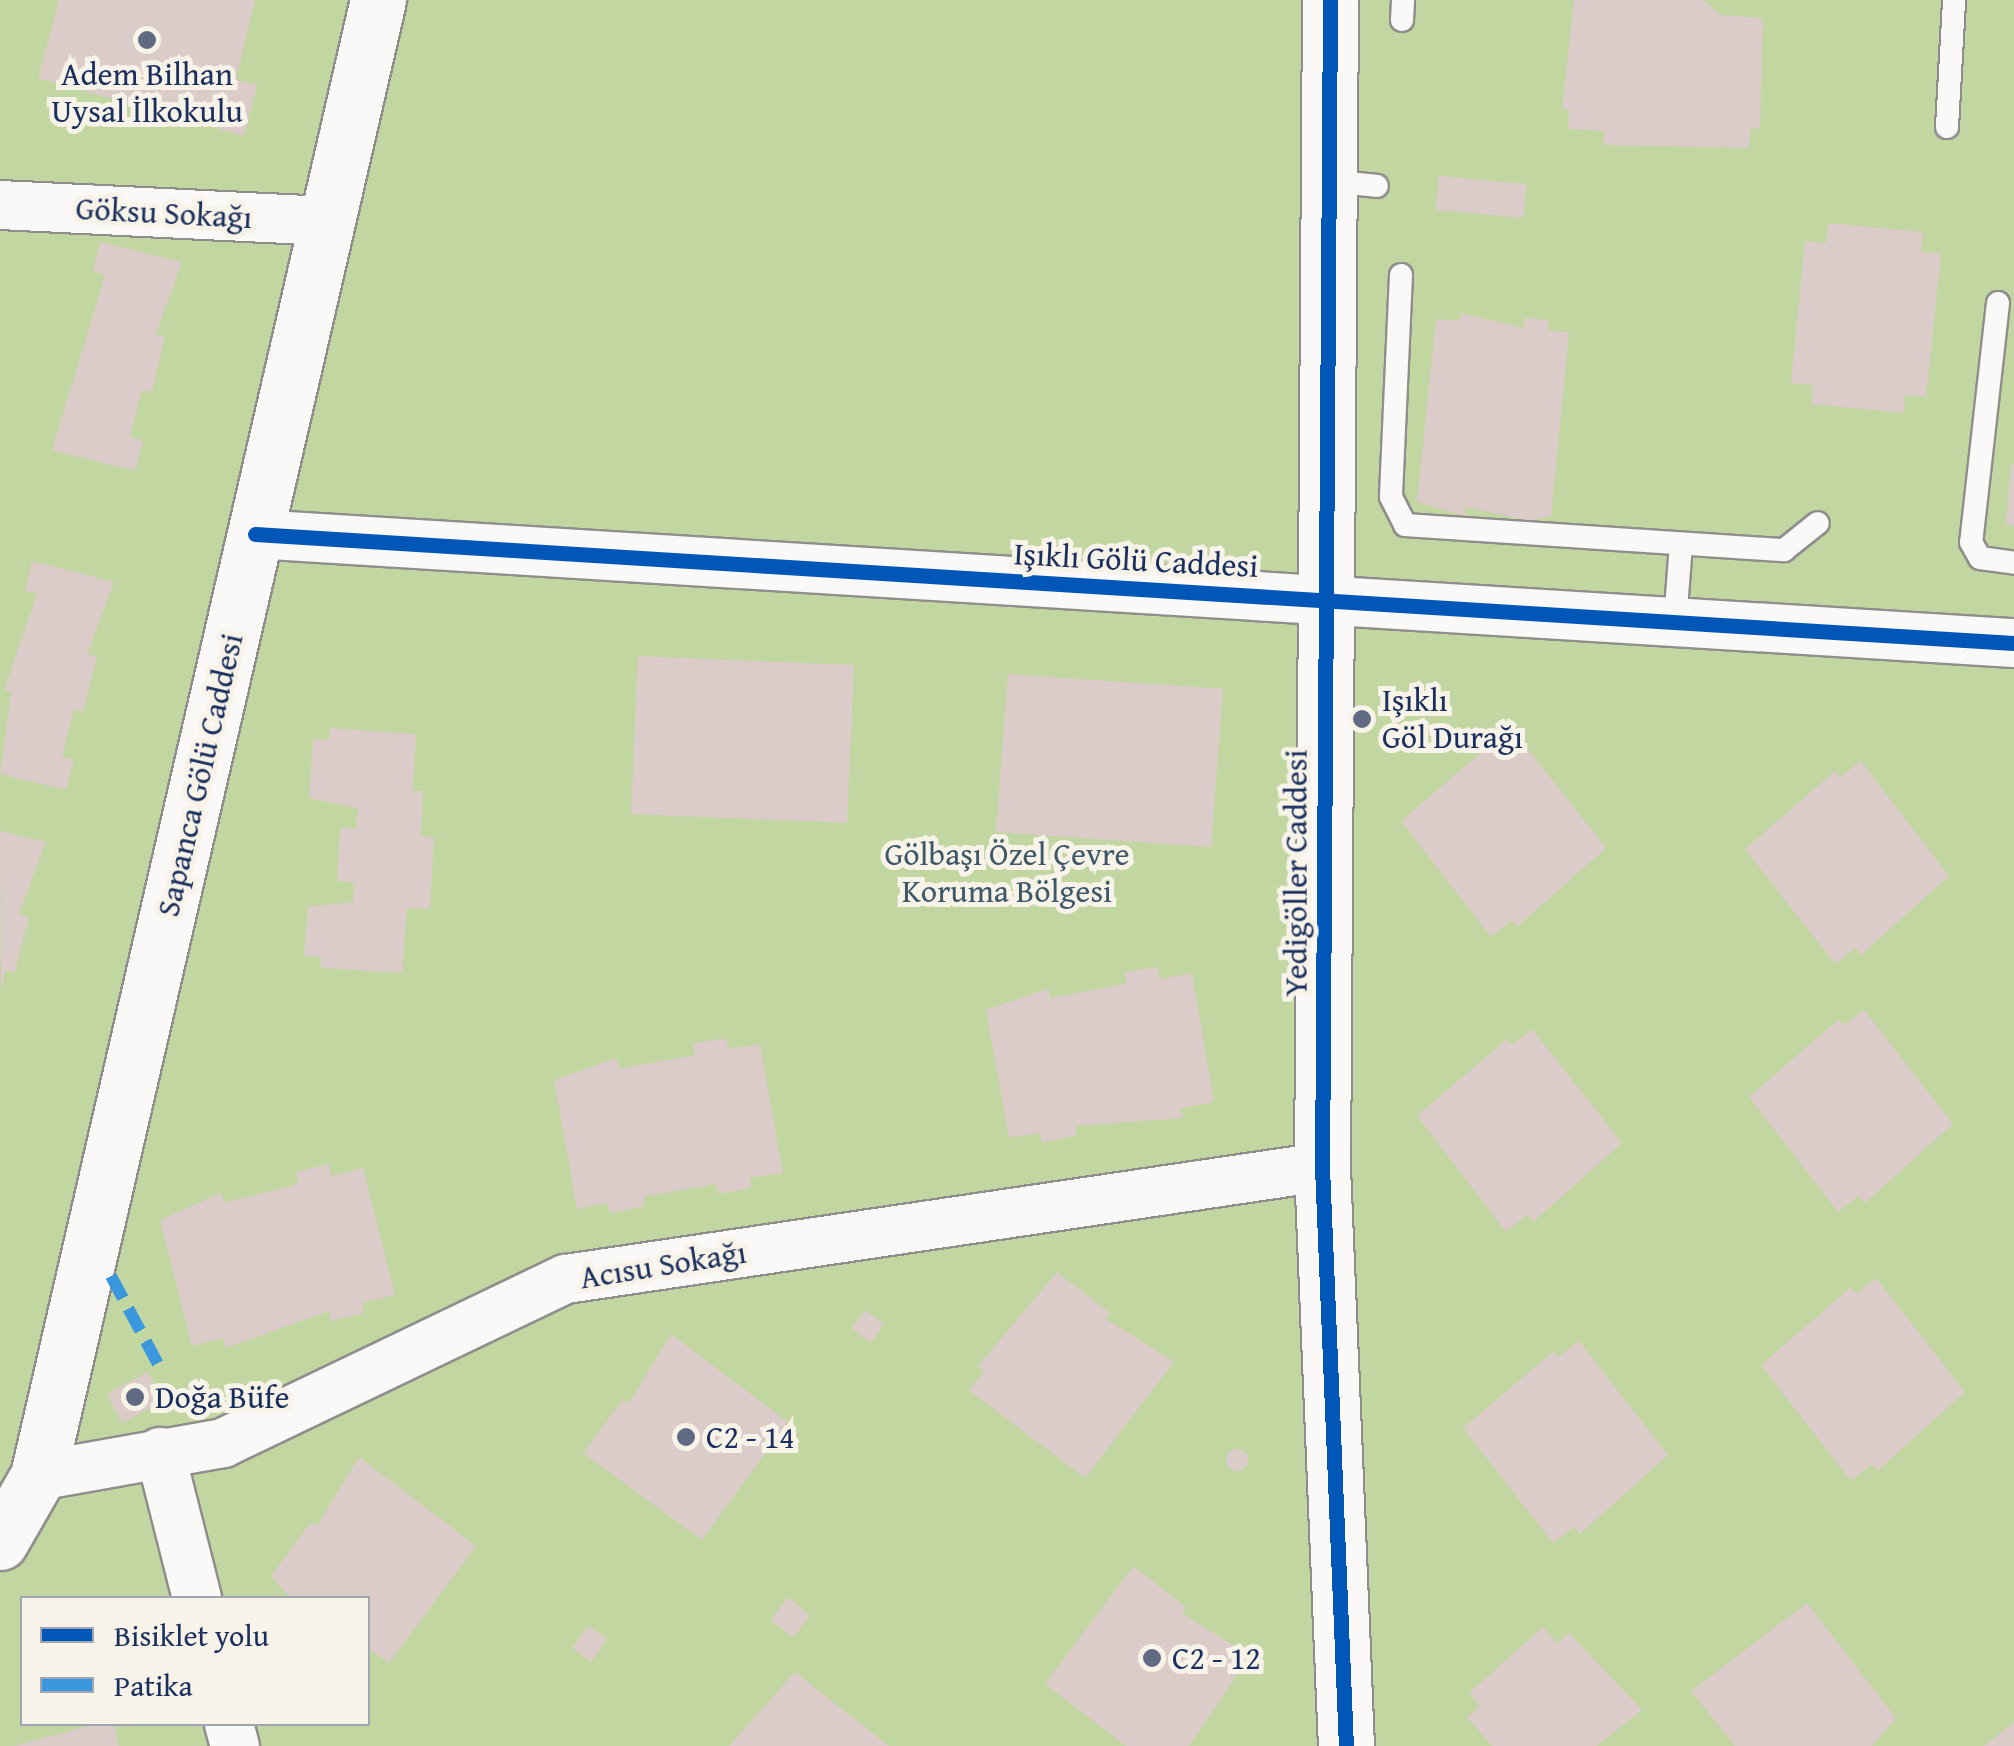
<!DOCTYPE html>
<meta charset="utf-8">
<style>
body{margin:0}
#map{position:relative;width:2014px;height:1746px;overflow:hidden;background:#e2d9c7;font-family:"Gentium Book Plus",serif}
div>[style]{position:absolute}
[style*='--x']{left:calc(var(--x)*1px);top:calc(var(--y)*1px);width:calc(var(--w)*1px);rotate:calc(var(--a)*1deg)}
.green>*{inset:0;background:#c1d6a0}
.building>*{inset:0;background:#dbcbc9}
.round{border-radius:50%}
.roads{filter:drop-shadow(2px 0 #8f8e8c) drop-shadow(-2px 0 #8f8e8c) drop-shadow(0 2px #8f8e8c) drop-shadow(0 -2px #8f8e8c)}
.service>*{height:22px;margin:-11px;padding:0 11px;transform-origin:11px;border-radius:11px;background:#fbf9f7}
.minor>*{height:48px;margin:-24px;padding:0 24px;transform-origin:24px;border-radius:24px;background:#fbf9f7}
.tertiary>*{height:55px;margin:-27.5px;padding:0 27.5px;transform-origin:27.5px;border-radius:27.5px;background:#fbf9f7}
.quiet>*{height:12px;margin-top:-6px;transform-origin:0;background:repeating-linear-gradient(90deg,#3a97de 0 25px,transparent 0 37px)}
.cycleway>*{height:15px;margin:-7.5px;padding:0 7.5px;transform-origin:7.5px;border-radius:7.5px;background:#0057b8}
.dots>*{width:28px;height:28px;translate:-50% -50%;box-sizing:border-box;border:5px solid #f7f3e8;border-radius:50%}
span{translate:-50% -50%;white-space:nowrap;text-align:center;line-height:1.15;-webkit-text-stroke:10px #f7f3e8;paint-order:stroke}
.poi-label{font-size:32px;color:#1b2f5e}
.left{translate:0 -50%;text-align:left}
.street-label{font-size:32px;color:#1b2f5e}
.park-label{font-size:32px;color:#3e5867}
.legend{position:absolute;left:20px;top:1596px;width:350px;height:130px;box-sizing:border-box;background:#f7f3e8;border:2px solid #9fa5b1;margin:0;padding:12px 18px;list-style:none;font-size:30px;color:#1b2f5e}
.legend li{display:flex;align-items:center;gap:20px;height:50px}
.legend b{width:50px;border:2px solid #9fa5b1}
</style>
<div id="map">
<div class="green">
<div style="clip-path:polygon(evenodd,0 0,2014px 0,2014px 1746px,0 1746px,0 0,22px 1598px,368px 1598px,368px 1724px,22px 1724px,22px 1598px)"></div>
</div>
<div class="building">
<div style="clip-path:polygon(59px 0,255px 0,236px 80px,257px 85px,244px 136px,38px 78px)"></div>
<div style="clip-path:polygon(1574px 0,1703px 0,1721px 15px,1763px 18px,1760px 129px,1751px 128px,1749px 148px,1603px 145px,1604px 131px,1568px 129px,1569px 110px,1562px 109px)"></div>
<div style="clip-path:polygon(1439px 176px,1527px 184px,1523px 218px,1436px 210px)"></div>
<div style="clip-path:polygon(1828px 223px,1923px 232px,1921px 252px,1941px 254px,1926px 397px,1905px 395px,1904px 413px,1811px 404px,1813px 385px,1791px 383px,1805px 241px,1826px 243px)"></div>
<div style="clip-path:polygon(100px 242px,182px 262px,156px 334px,165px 336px,152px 392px,142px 390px,130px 437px,143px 440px,135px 471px,52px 450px,105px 275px,93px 271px)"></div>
<div style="clip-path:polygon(1461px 313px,1523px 328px,1524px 318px,1549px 320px,1548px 330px,1569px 332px,1551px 516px,1529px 521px,1465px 507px,1465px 516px,1417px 502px,1436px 319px,1460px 321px)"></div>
<div style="clip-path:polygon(2011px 464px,2014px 464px,2014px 526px,2006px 525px)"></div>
<div style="clip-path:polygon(32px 561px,114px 582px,87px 654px,97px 656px,83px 712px,74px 709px,62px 757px,74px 759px,66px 790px,0 774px,11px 692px,4px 690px,37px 594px,25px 591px)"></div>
<div style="clip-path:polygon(638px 656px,854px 665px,847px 823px,631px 814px)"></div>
<div style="clip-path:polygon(1008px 674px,1223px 689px,1211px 847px,996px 832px)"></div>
<div style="clip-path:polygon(330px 728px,416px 734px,413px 791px,423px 791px,421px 836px,434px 837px,430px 909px,407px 908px,402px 973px,320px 968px,321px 957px,304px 956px,308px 907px,353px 902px,354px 883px,337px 881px,340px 827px,356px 829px,358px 808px,309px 798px,313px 739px,329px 740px)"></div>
<div style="clip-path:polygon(1516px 734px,1606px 848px,1517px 927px,1512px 920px,1491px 937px,1401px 821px,1491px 744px,1496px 750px)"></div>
<div style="clip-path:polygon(1861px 761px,1949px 876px,1861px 955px,1856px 948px,1835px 964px,1745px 849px,1835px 771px,1840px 777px)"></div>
<div style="clip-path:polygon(0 831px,46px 842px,19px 914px,29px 917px,15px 972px,6px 970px,1px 990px)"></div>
<div style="clip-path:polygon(1158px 967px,1160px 979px,1192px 973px,1214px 1102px,1181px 1108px,1183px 1118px,1075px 1126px,1077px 1135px,1042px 1143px,1040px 1133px,1009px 1138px,986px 1010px,1049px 988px,1050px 998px,1126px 984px,1125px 972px)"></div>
<div style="clip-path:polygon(1864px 1010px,1953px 1124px,1865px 1203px,1859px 1196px,1838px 1212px,1749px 1097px,1839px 1019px,1844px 1025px)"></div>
<div style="clip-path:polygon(1532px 1029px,1622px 1143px,1533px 1222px,1527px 1215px,1506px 1232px,1417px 1116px,1507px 1039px,1512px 1045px)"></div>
<div style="clip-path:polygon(727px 1038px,728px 1049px,760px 1044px,783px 1173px,749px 1178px,751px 1188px,718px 1194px,716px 1184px,643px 1197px,645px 1206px,610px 1213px,608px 1203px,577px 1209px,554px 1080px,617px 1058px,619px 1069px,695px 1055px,693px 1043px)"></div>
<div style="clip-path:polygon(329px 1164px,331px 1176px,363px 1168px,395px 1295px,362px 1303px,364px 1313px,331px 1321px,329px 1311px,226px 1348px,223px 1338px,192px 1346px,160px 1220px,221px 1193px,224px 1203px,298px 1184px,296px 1172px)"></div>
<div style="clip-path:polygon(1057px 1272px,1110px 1313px,1106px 1319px,1174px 1362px,1085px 1478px,969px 1390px,984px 1371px,978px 1366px)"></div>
<div style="clip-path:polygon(1876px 1278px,1965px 1392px,1877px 1471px,1872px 1464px,1851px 1481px,1761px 1365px,1851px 1287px,1856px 1294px)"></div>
<div style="clip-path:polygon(865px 1310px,884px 1324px,871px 1343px,851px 1328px)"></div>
<div style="clip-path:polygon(671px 1334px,788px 1422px,702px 1540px,583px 1453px,623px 1399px,629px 1403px)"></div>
<div style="clip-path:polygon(1579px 1341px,1668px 1455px,1580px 1534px,1574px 1527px,1553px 1543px,1463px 1428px,1554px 1351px,1558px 1357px)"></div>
<div style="clip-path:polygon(148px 1372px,163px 1401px,122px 1423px,107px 1394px)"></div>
<div class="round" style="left:1226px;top:1449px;width:22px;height:22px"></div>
<div style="clip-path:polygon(359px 1457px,476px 1546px,389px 1663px,368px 1648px,368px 1598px,290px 1598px,271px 1576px,311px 1522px,317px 1526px)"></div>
<div style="clip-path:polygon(1133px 1566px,1186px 1607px,1182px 1613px,1250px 1656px,1189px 1746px,1126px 1746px,1045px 1684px)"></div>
<div style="clip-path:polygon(788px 1597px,810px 1615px,793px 1638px,771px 1620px)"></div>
<div style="clip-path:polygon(1807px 1603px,1896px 1718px,1872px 1746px,1735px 1746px,1691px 1691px)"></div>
<div style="clip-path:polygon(588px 1626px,607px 1639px,591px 1662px,572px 1648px)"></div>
<div style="clip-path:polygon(1543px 1627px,1557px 1643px,1569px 1633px,1642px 1710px,1597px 1746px,1492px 1746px,1467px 1717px,1480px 1707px,1469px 1693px)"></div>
<div style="clip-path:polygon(795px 1672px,889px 1746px,729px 1746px)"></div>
<div style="clip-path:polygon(2014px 1722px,2014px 1746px,1984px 1746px)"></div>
<div style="clip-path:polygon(92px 1725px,114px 1725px,119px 1746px,14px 1746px)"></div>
</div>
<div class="roads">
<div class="service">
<div style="--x:1402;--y:20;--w:20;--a:-87"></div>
<div style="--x:1947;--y:127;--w:127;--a:-86.8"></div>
<div style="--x:1329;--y:181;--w:48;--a:5.9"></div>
<div style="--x:1401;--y:275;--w:222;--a:92.6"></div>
<div style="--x:1391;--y:497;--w:31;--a:63"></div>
<div style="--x:1405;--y:525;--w:380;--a:3.8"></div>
<div style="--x:1784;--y:550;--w:43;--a:-38.5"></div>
<div style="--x:1998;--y:303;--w:241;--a:96.4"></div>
<div style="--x:1971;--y:542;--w:18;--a:61"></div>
<div style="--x:1980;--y:558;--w:34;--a:8"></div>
<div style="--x:1675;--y:622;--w:78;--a:-85.6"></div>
</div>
<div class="minor">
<div style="--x:0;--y:205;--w:327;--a:2.8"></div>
<div style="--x:255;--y:534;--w:1762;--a:3.55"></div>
<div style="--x:160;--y:1452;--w:151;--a:75.8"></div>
<div style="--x:38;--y:1476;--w:188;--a:-10.1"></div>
<div style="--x:223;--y:1443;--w:380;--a:-25.6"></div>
<div style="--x:566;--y:1279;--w:764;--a:-8.43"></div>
<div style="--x:229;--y:1724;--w:23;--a:75"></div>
</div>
<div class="tertiary">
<div style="--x:1330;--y:0;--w:1167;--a:90.39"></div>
<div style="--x:1322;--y:1167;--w:579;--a:87.63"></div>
<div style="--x:0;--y:1542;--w:76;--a:-60.1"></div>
<div style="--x:38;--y:1476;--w:1515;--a:-77.03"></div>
</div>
</div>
<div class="quiet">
<div style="--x:111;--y:1276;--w:100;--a:61.9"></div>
</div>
<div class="cycleway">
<div style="--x:1330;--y:0;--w:1167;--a:90.39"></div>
<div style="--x:1322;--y:1167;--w:579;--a:87.63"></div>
<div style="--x:255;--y:534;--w:1762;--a:3.55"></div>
</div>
<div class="dots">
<div style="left:147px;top:40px;background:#616a83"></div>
<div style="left:1362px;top:719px;background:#616a83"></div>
<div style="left:135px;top:1397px;background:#616a83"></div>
<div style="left:686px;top:1437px;background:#616a83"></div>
<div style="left:1152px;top:1658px;background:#616a83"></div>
</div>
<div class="poi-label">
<span style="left:147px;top:93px">Adem Bilhan<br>Uysal İlkokulu</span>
<span class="left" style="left:1382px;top:719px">Işıklı<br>Göl Durağı</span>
<span class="left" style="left:155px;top:1397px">Doğa Büfe</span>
<span class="left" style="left:706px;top:1437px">C2 - 14</span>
<span class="left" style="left:1172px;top:1658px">C2 - 12</span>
</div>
<div class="street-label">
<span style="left:164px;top:213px;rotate:3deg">Göksu Sokağı</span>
<span style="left:1136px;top:560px;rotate:3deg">Işıklı Gölü Caddesi</span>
<span style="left:200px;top:775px;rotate:-77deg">Sapanca Gölü Caddesi</span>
<span style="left:1296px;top:873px;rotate:-90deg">Yedigöller Caddesi</span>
<span style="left:663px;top:1265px;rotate:-9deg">Acısu Sokağı</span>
</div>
<div class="park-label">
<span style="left:1007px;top:873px">Gölbaşı Özel Çevre<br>Koruma Bölgesi</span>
</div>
<ul class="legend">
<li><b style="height:12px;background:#0057b8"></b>Bisiklet yolu</li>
<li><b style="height:12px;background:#3a97de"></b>Patika</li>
</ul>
</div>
